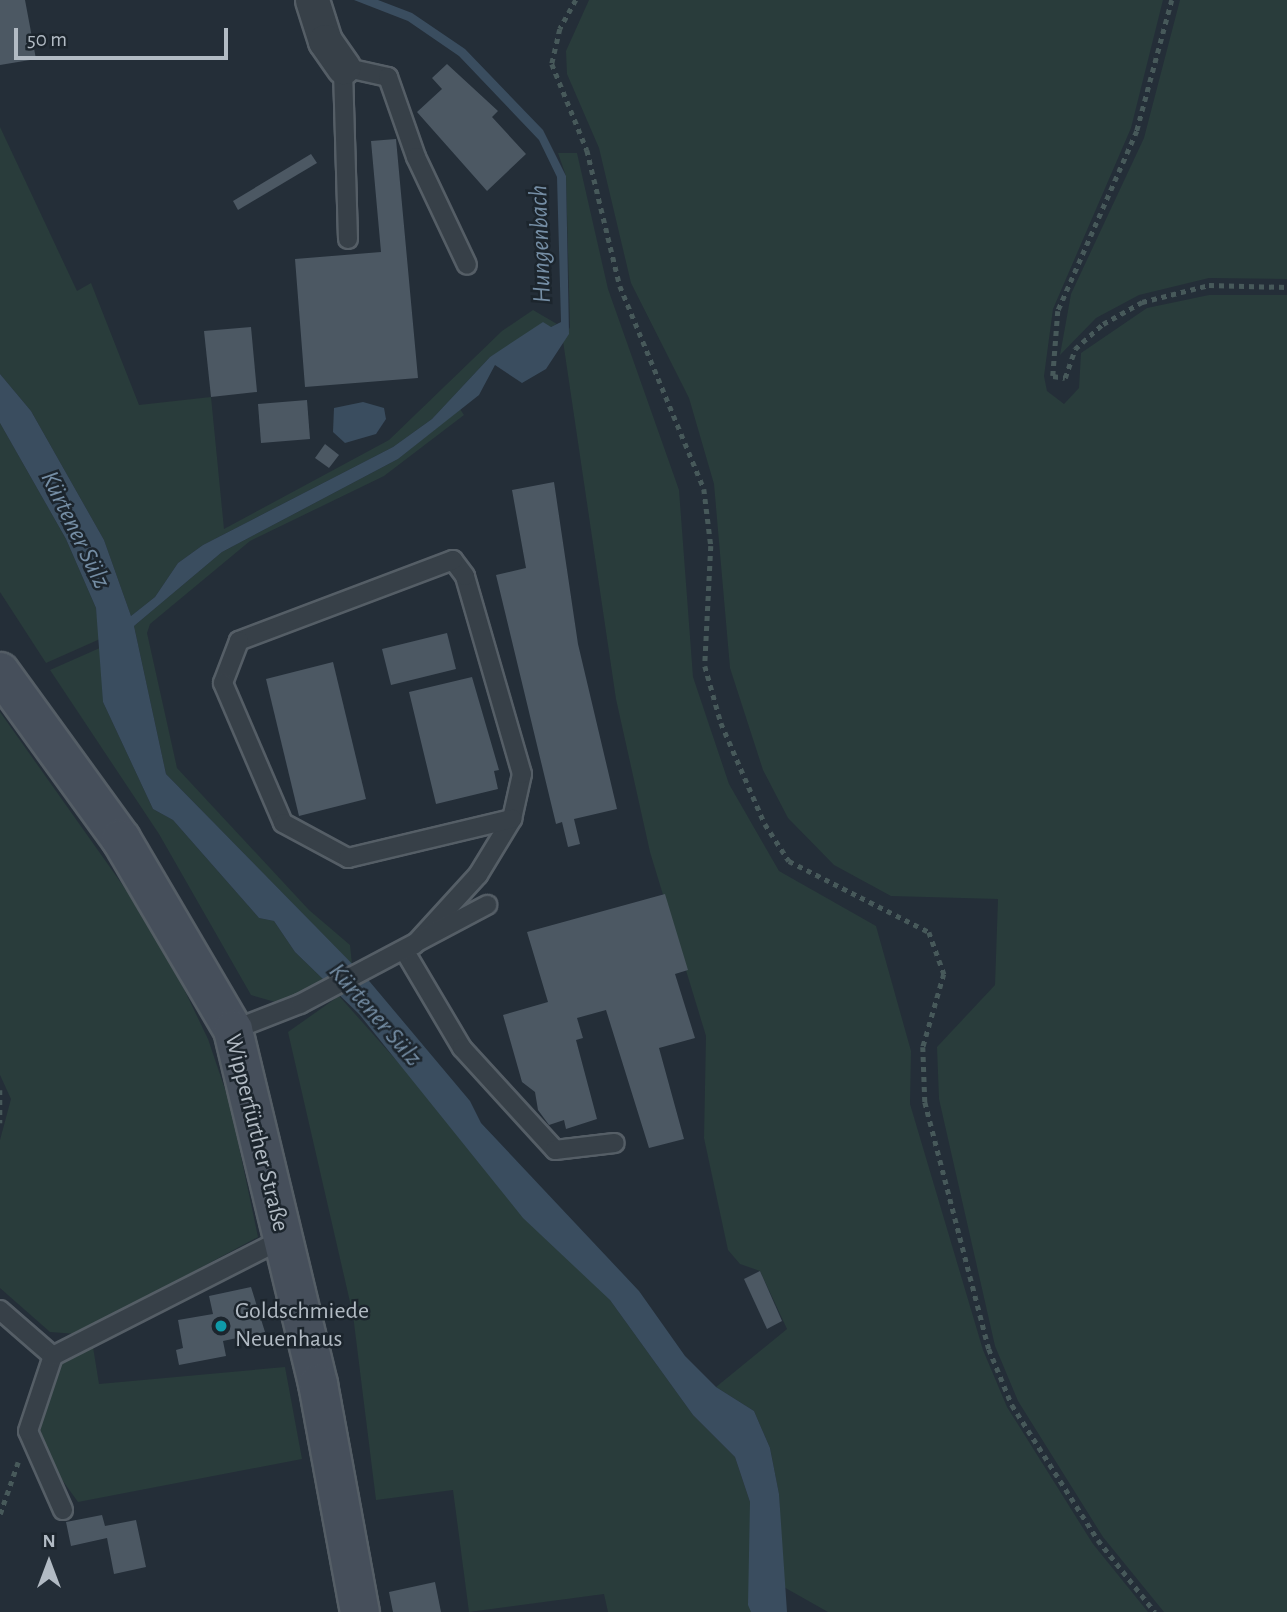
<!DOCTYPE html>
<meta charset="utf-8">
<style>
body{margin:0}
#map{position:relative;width:1287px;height:1612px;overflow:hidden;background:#242e38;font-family:"Alegreya Sans",sans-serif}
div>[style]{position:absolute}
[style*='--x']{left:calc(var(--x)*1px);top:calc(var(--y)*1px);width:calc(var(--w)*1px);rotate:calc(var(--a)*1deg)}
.green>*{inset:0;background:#293c3b}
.water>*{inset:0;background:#3a4d5f}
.building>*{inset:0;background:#4c5863}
.path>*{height:4.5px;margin-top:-2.25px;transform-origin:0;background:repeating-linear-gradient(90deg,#47595a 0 5px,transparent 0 10px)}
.roads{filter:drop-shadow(2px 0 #555e66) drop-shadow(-2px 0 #555e66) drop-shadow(0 2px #555e66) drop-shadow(0 -2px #555e66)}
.lane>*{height:18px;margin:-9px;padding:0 9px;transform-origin:9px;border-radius:9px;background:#374048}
.street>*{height:33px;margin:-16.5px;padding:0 16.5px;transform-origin:16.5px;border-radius:16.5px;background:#374048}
.secondary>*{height:38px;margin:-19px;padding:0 19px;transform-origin:19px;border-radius:19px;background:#464f5b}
.dots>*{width:19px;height:19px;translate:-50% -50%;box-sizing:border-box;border:4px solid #1c252d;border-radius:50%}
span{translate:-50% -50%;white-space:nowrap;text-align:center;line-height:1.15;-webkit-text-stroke:5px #1c252d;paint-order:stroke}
.street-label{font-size:24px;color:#b2bbc4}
.poi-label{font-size:24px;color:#b2bbc4}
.left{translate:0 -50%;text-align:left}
.water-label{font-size:26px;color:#758ea5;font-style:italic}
.north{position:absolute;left:14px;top:1528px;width:70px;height:70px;-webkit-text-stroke:5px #1c252d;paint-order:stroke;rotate:0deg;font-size:19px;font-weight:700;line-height:28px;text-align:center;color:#b2bbc4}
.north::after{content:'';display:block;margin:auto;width:24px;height:32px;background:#b2bbc4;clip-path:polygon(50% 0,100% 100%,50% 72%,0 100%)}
.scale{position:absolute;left:14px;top:28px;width:214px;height:32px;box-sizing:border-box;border:4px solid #b2bbc4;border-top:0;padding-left:9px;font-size:21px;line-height:24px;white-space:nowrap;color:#b2bbc4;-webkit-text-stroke:5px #1c252d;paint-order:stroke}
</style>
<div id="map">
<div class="green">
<div style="clip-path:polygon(589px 0,1163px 0,1131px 128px,1053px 309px,1044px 376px,1047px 391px,1064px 404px,1079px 388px,1081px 353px,1147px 308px,1209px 295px,1287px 295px,1287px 1612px,1164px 1612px,1103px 1537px,1018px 1401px,995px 1346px,939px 1099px,937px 1047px,995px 985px,998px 899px,891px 896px,834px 865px,788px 818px,763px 770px,730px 668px,714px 484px,689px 398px,631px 283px,599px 148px,567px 74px,566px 51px)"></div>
<div style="clip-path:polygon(1180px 0,1287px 0,1287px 279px,1209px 278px,1139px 295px,1096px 318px,1060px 355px,1071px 294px,1144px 138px)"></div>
<div style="clip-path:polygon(0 127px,77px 291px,91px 283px,139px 405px,211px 397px,224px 529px,389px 440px,502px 331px,533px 310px,557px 324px,490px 357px,432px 419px,393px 447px,203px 545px,178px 563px,155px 597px,131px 616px,104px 540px,31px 411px,0 374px)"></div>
<div style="clip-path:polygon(558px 153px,577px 153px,608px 289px,679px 490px,693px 677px,729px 784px,779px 871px,876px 926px,911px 1051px,910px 1104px,983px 1350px,1007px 1407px,1093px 1544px,1148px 1612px,828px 1612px,782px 1586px,779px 1494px,770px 1448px,754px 1411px,716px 1387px,787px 1329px,760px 1271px,740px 1264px,728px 1250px,704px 1138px,706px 1036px,650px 852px,616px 699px,563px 341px,570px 327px,566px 176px)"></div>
<div style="clip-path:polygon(460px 409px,464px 415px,384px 476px,250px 541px,150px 624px,147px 633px,177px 768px,309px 910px,350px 945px,352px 964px,166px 774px,134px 626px,222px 552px,398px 459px)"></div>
<div style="clip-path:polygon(0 423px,66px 539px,96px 608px,100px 639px,46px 663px,0 592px)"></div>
<div style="clip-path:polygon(102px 647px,103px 702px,153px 809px,173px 820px,259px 918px,274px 921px,295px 952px,327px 983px,275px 1002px,251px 995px,159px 834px,50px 670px)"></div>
<div style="clip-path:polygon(0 712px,158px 935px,208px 1039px,230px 1104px,258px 1237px,77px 1334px,50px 1332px,0 1288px,0 1140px,11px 1099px,0 1075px)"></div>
<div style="clip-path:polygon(339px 996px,610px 1300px,693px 1415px,735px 1457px,750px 1502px,751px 1612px,608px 1612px,604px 1594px,469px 1612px,453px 1490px,376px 1500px,353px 1315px,288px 1032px)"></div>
<div style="clip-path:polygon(92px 1341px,99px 1384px,285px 1367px,302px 1459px,78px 1502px,52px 1466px,40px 1437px,42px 1401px,56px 1366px)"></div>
</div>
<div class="water">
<div style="clip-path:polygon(354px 0,378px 0,412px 13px,465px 49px,543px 130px,566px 176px,569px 334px,546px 369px,522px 383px,495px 365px,479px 395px,398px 459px,222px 552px,134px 626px,166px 774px,370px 982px,470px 1101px,481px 1123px,639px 1291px,685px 1356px,716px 1387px,754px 1411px,770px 1448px,779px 1494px,787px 1612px,751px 1612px,748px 1605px,750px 1502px,735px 1457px,693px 1415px,610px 1300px,523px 1218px,359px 1014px,295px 952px,274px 921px,259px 918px,173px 820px,153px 809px,103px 702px,96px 608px,66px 539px,0 423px,0 374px,31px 411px,104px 540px,131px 616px,155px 597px,178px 563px,203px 545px,393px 447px,432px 419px,490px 357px,543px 322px,551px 327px,561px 322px,557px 177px,539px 140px,459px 56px,408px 21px)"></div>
<div style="clip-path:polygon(363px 402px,384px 408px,386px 419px,376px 434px,345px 443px,333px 432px,334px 408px)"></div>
</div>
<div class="building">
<div style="clip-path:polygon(0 0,25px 0,36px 59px,0 65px)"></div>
<div style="clip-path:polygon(447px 64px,498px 111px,492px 117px,526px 154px,487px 191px,417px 112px,442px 89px,432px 78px)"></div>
<div style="clip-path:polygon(396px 139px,418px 378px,305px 387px,295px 259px,381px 252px,371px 141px)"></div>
<div style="clip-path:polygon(311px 154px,317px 163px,238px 210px,233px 201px)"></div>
<div style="clip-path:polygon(251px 327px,257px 392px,211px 397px,204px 331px)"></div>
<div style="clip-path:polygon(307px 400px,310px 439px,261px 443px,258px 404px)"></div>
<div style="clip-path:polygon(325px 444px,339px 455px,329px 468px,315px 458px)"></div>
<div style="clip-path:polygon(554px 482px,578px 644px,617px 809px,574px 819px,580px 844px,568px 847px,562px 822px,556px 824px,496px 575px,526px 568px,512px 490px)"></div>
<div style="clip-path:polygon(447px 633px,456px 669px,391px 685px,382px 649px)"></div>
<div style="clip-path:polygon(333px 662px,366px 799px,299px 816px,266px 679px)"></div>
<div style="clip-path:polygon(472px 677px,499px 770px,494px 771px,498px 789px,436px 804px,409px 692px)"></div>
<div style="clip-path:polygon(665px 894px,688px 970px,675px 974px,695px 1038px,659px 1048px,684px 1139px,649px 1148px,606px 1010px,577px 1018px,583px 1038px,576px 1040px,597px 1119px,566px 1129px,564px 1120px,549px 1125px,538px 1110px,535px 1092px,522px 1082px,503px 1015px,548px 1002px,527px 932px)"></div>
<div style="clip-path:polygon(760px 1271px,782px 1321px,767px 1329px,744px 1279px)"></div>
<div style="clip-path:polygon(251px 1287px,265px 1332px,223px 1341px,226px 1356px,179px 1365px,176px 1350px,183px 1348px,178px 1320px,213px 1314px,209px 1296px)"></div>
<div style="clip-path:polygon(102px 1515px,105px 1526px,136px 1520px,146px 1567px,114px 1574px,107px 1538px,71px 1546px,66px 1522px)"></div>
<div style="clip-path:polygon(435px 1582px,441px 1612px,393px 1612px,389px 1592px)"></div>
</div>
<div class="path">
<div style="--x:576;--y:0;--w:33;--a:119"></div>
<div style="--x:560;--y:29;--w:36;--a:103"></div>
<div style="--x:552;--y:64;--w:93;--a:67.9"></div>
<div style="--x:587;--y:150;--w:140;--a:76.4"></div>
<div style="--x:620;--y:286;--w:220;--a:67.5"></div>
<div style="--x:704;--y:489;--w:57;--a:83"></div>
<div style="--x:711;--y:546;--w:120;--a:92.9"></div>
<div style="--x:705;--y:666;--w:59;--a:74.3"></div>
<div style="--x:721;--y:723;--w:110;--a:66.5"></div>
<div style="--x:765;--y:824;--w:44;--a:57"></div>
<div style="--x:789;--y:861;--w:157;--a:26.9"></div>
<div style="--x:929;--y:932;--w:45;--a:70.3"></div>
<div style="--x:944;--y:974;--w:76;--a:106"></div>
<div style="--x:923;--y:1047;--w:55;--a:87.9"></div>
<div style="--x:925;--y:1102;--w:255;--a:75.5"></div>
<div style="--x:989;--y:1349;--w:61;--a:67.7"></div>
<div style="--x:1012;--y:1405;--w:160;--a:57.5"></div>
<div style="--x:1098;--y:1540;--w:92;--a:51.6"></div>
<div style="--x:1172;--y:0;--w:136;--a:105"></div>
<div style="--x:1137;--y:131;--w:197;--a:113.7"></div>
<div style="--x:1058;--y:311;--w:65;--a:94.4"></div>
<div style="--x:1053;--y:376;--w:12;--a:9"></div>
<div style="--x:1065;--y:378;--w:31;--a:-71"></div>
<div style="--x:1075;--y:349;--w:38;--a:-42"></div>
<div style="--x:1103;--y:324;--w:45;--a:-29.4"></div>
<div style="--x:1142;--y:302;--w:69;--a:-14.2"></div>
<div style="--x:1209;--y:285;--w:78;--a:1.5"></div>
<div style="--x:0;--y:1090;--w:33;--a:90"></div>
<div style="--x:0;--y:1514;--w:55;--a:-70.9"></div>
</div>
<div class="roads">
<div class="lane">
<div style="--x:348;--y:239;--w:172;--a:-91.7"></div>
<div style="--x:343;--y:67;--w:46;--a:12.5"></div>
<div style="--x:388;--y:77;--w:85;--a:70.7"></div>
<div style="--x:416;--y:157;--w:119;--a:64.7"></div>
<div style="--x:414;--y:945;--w:95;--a:-47.6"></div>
<div style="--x:478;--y:875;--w:66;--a:-58.7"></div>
<div style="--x:512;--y:819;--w:46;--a:-77.5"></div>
<div style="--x:522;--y:774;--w:206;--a:-106.1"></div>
<div style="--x:465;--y:576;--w:20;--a:-127"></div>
<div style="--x:453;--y:560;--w:229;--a:159.3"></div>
<div style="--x:239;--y:641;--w:45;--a:110.9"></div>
<div style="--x:223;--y:683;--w:152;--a:66.8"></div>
<div style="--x:283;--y:823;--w:74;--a:28.3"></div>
<div style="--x:348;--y:858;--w:169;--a:-13.4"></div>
<div style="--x:404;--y:950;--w:114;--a:59.4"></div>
<div style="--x:462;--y:1048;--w:138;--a:47.6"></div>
<div style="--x:555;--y:1150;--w:60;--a:-6.7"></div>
<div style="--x:233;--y:1030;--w:72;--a:-21.2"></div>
<div style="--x:300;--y:1004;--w:212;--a:-27.9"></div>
<div style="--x:0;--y:1310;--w:70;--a:41"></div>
<div style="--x:63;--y:1510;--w:86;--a:-113.9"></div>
<div style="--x:28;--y:1431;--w:79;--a:-71.6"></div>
<div style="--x:53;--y:1356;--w:258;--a:-27"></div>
</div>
<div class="street">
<div style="--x:312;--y:0;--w:43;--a:72.4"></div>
<div style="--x:325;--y:41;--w:32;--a:55"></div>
</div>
<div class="secondary">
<div style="--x:0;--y:672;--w:206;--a:54.1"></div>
<div style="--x:121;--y:839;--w:221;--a:59.6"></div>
<div style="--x:233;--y:1030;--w:364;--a:76.5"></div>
<div style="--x:318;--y:1384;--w:232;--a:79.6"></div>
</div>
</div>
<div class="dots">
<div style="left:221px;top:1326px;background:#0f9aa8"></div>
</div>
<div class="street-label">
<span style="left:256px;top:1133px;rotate:76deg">Wipperfürther Straße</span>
</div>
<div class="poi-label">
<span class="left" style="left:235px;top:1326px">Goldschmiede<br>Neuenhaus</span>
</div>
<div class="water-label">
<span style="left:541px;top:244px;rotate:-92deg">Hungenbach</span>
<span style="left:75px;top:530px;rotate:64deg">Kürtener Sülz</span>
<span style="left:375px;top:1015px;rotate:49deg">Kürtener Sülz</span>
</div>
<div class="north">N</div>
<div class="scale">50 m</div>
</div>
